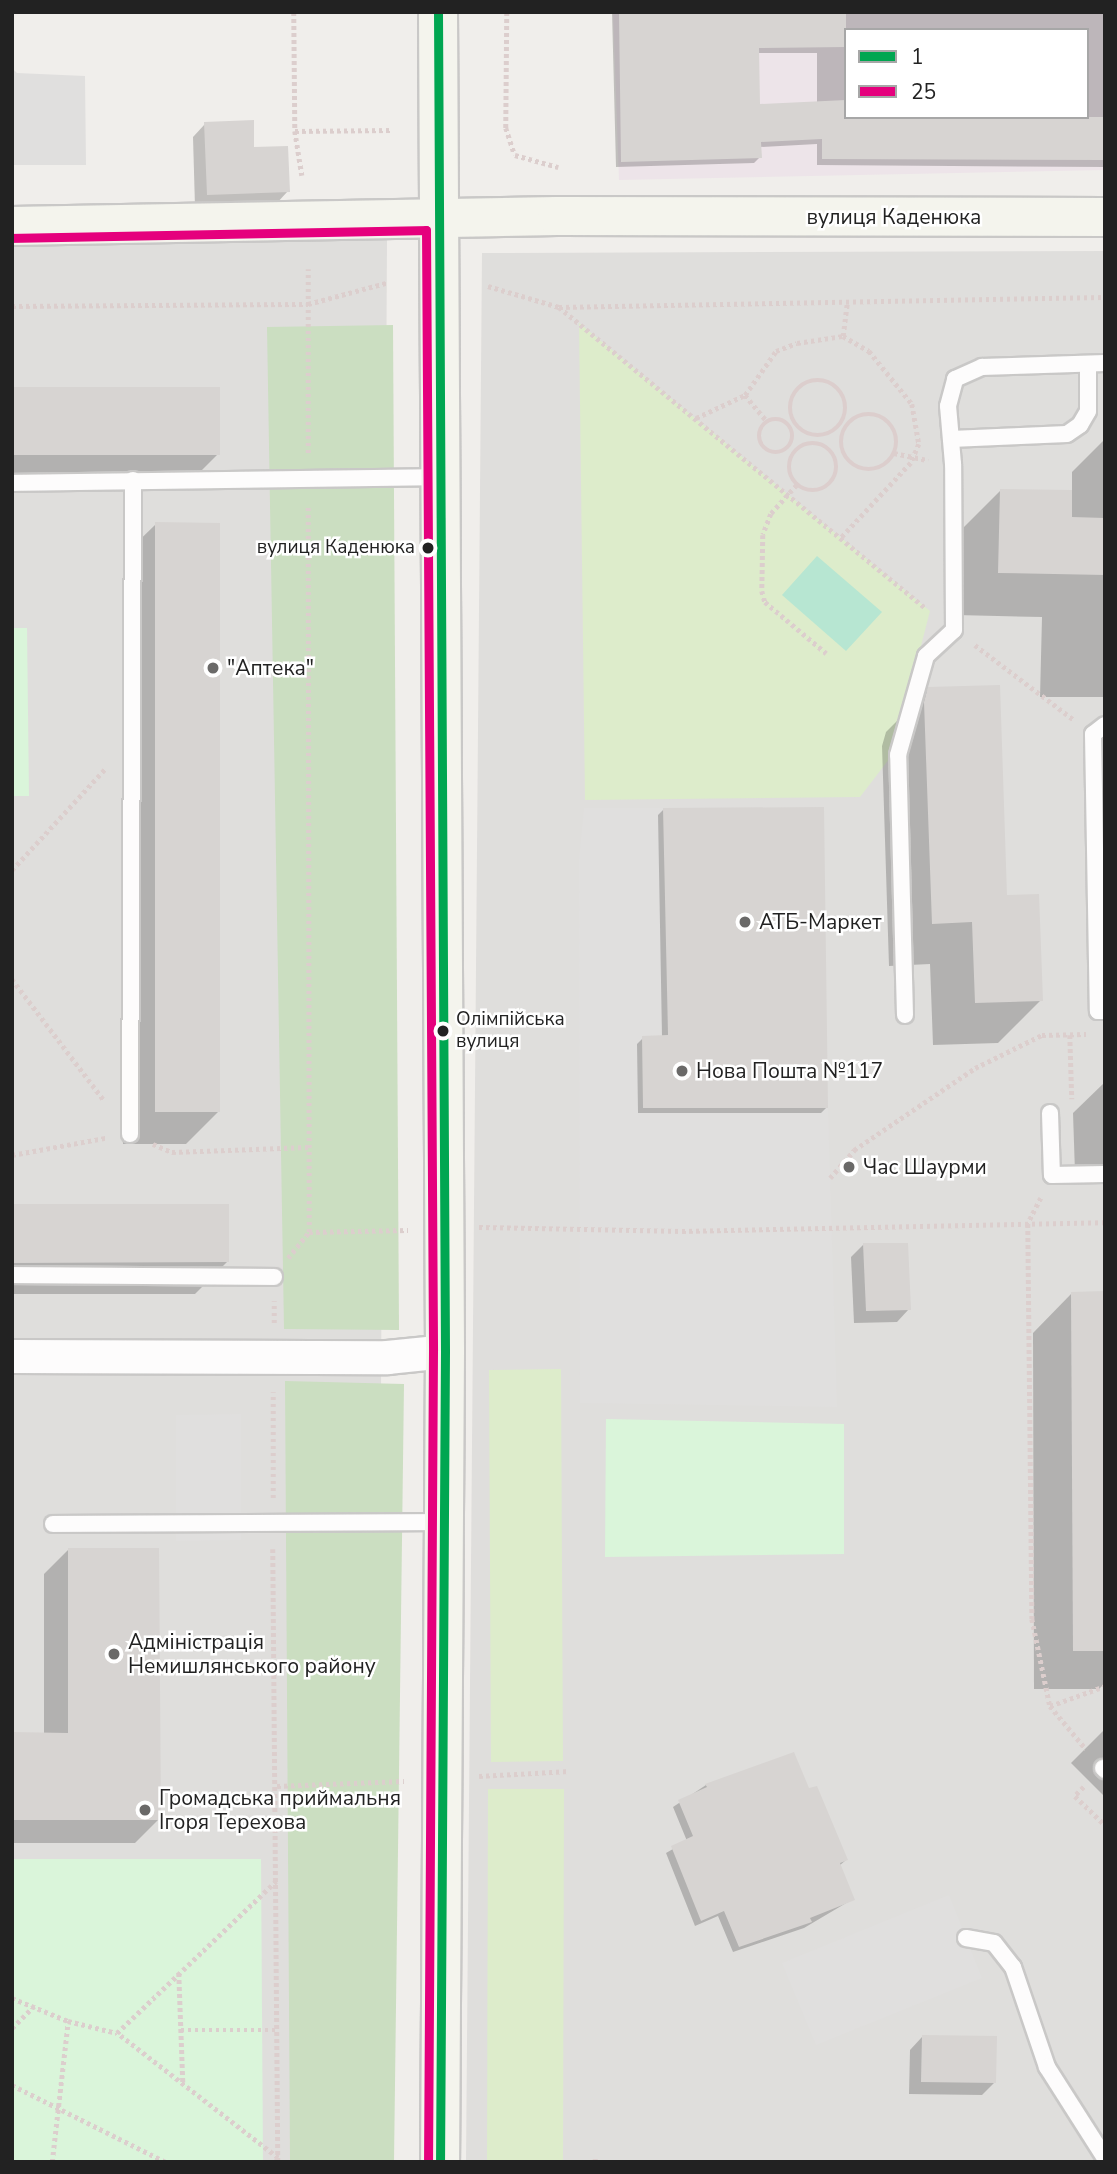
<!DOCTYPE html>
<meta charset="utf-8">
<style>
body{margin:0}
#map{position:relative;width:1117px;height:2174px;overflow:hidden;background:#f0eeeb;font-family:"Nunito Sans",sans-serif}
div>[style]{position:absolute}
[style*='--x']{left:calc(var(--x)*1px);top:calc(var(--y)*1px);width:calc(var(--w)*1px);rotate:calc(var(--a)*1deg)}
.residential>*{inset:0;background:#dfdedc}
.industrial>*{inset:0;background:#ede4e9}
.grass>*{inset:0;background:#ddeccb}
.forest>*{inset:0;background:#cbdec1}
.park>*{inset:0;background:#daf5da}
.pitch>*{inset:0;background:#b7e6d2}
.parking>*{inset:0;background:#e0dfde}
.shadow>*{inset:0;background:#0003}
.building>*{inset:0;background:#d7d4d2}
.path>*{height:4.5px;margin-top:-2.25px;transform-origin:0;background:repeating-linear-gradient(90deg,#dccecd 0 3.5px,transparent 0 7px)}
.path>.ring{margin:-2.25px;padding:0;box-sizing:content-box;background:none;border:4.5px solid #dccecd;border-radius:50%}
.roads{filter:drop-shadow(2px 0 #c9c8c7) drop-shadow(-2px 0 #c9c8c7) drop-shadow(0 2px #c9c8c7) drop-shadow(0 -2px #c9c8c7)}
.lane>*{height:16px;margin:-8px;padding:0 8px;transform-origin:8px;border-radius:8px;background:#fdfcfc}
.street>*{height:33px;margin:-16.5px;padding:0 16.5px;transform-origin:16.5px;border-radius:16.5px;background:#fdfcfc}
.secondary>*{height:38px;margin:-19px;padding:0 19px;transform-origin:19px;border-radius:19px;background:#f4f4ed}
.bus-1>*{height:9px;margin:-4.5px;padding:0 4.5px;transform-origin:4.5px;border-radius:4.5px;background:#00a651}
.bus-2>*{height:9px;margin:-4.5px;padding:0 4.5px;transform-origin:4.5px;border-radius:4.5px;background:#e5007d}
.dots>*{width:19px;height:19px;translate:-50% -50%;box-sizing:border-box;border:4px solid #fff;border-radius:50%}
span{translate:-50% -50%;white-space:nowrap;text-align:center;line-height:1.15;-webkit-text-stroke:5px #fff;paint-order:stroke}
.bus-label{font-size:19px;color:#222}
.right{translate:-100% -50%;text-align:right}
.left{translate:0 -50%;text-align:left}
.street-label{font-size:21px;color:#222}
.poi-label{font-size:21px;color:#222}
.frame{position:absolute;inset:0;border:14px solid #222;pointer-events:none}
.legend{position:absolute;left:844px;top:28px;width:245px;height:91px;box-sizing:border-box;background:#fff;border:2px solid #a7a7a7;margin:0;padding:9px 12px;list-style:none;font-size:21px;color:#222}
.legend li{display:flex;align-items:center;gap:14px;height:35px}
.legend b{width:35px;border:2px solid #a7a7a7}
</style>
<div id="map">
<div class="residential">
<div style="clip-path:polygon(387px 239px,377px 2162px,12px 2162px,12px 244px)"></div>
<div style="clip-path:polygon(1105px 251px,1105px 2162px,466px 2162px,482px 253px)"></div>
</div>
<div class="industrial">
<div style="clip-path:polygon(evenodd,613px 12px,1105px 12px,1105px 170px,619px 180px,613px 12px,846px 30px,1087px 30px,1087px 117px,846px 117px,846px 30px)"></div>
</div>
<div class="grass">
<div style="clip-path:polygon(579px 323px,930px 611px,893px 754px,860px 797px,585px 800px)"></div>
<div style="clip-path:polygon(561px 1369px,563px 1761px,491px 1762px,489px 1370px)"></div>
<div style="clip-path:polygon(488px 1789px,564px 1789px,563px 2162px,487px 2162px)"></div>
</div>
<div class="forest">
<div style="clip-path:polygon(393px 325px,399px 1330px,284px 1329px,267px 327px)"></div>
<div style="clip-path:polygon(285px 1381px,404px 1384px,394px 2162px,290px 2162px)"></div>
</div>
<div class="park">
<div style="clip-path:polygon(12px 628px,27px 628px,29px 796px,12px 796px)"></div>
<div style="clip-path:polygon(606px 1419px,844px 1424px,844px 1554px,605px 1557px)"></div>
<div style="clip-path:polygon(12px 1859px,261px 1859px,263px 2162px,12px 2162px)"></div>
</div>
<div class="pitch">
<div style="clip-path:polygon(817px 556px,882px 612px,846px 651px,782px 595px)"></div>
</div>
<div class="parking">
<div style="clip-path:polygon(12px 68px,17px 73px,85px 76px,86px 165px,12px 165px)"></div>
<div style="clip-path:polygon(584px 808px,663px 808px,668px 1035px,642px 1036px,643px 1108px,828px 1108px,837px 1407px,580px 1403px,579px 860px)"></div>
<div style="clip-path:polygon(241px 1414px,241px 1540px,176px 1541px,176px 1415px)"></div>
<div style="clip-path:polygon(949px 1895px,982px 1978px,816px 2045px,782px 1963px)"></div>
</div>
<div class="shadow">
<div style="clip-path:polygon(evenodd,612px 12px,1105px 12px,1105px 167px,817px 165px,817px 144px,760px 147px,760px 157px,754px 163px,616px 167px,612px 12px,846px 30px,1087px 30px,1087px 117px,846px 117px,846px 30px,612px 12px,757px 53px,817px 53px,817px 103px,759px 105px,757px 53px)"></div>
<div style="clip-path:polygon(205px 124px,253px 149px,288px 191px,276px 204px,195px 207px,193px 137px)"></div>
<div style="clip-path:polygon(12px 389px,218px 454px,186px 486px,12px 487px)"></div>
<div style="clip-path:polygon(1105px 439px,1105px 697px,1040px 697px,1042px 617px,956px 615px,957px 534px,1000px 491px,1072px 492px,1072px 472px)"></div>
<div style="clip-path:polygon(156px 524px,218px 1112px,186px 1144px,123px 1144px,123px 556px)"></div>
<div style="clip-path:polygon(929px 689px,1041px 1000px,998px 1043px,933px 1045px,930px 964px,889px 966px,882px 746px,886px 732px)"></div>
<div style="clip-path:polygon(664px 809px,827px 1107px,821px 1113px,638px 1113px,637px 1044px,643px 1038px,662px 1037px,658px 815px)"></div>
<div style="clip-path:polygon(1105px 1082px,1105px 1172px,1075px 1173px,1073px 1113px)"></div>
<div style="clip-path:polygon(12px 1206px,227px 1262px,195px 1294px,12px 1294px)"></div>
<div style="clip-path:polygon(864px 1244px,909px 1309px,897px 1322px,854px 1323px,851px 1257px)"></div>
<div style="clip-path:polygon(1072px 1293px,1105px 1293px,1105px 1683px,1099px 1689px,1034px 1689px,1033px 1333px)"></div>
<div style="clip-path:polygon(69px 1549px,159px 1819px,135px 1843px,12px 1843px,12px 1734px,44px 1734px,44px 1574px)"></div>
<div style="clip-path:polygon(1105px 1729px,1105px 1797px,1071px 1763px)"></div>
<div style="clip-path:polygon(706px 1785px,808px 1791px,846px 1860px,839px 1866px,853px 1899px,804px 1928px,733px 1952px,718px 1916px,695px 1926px,666px 1853px,687px 1841px,673px 1807px)"></div>
<div style="clip-path:polygon(922px 2037px,994px 2083px,982px 2095px,909px 2094px,910px 2050px)"></div>
</div>
<div class="building">
<div style="clip-path:polygon(619px 12px,846px 12px,846px 47px,759px 48px,760px 104px,846px 100px,846px 117px,1105px 117px,1105px 160px,822px 159px,822px 139px,761px 142px,762px 158px,621px 162px)"></div>
<div style="clip-path:polygon(254px 120px,254px 147px,288px 146px,290px 192px,207px 195px,204px 122px)"></div>
<div style="clip-path:polygon(12px 387px,220px 387px,220px 455px,12px 455px)"></div>
<div style="clip-path:polygon(1000px 489px,1072px 490px,1072px 517px,1105px 518px,1105px 575px,998px 573px)"></div>
<div style="clip-path:polygon(155px 522px,220px 523px,220px 1112px,155px 1112px)"></div>
<div style="clip-path:polygon(1000px 685px,1007px 895px,1039px 894px,1043px 1001px,975px 1003px,972px 922px,932px 924px,924px 702px,928px 687px)"></div>
<div style="clip-path:polygon(824px 807px,828px 1108px,643px 1108px,642px 1036px,668px 1035px,663px 808px)"></div>
<div style="clip-path:polygon(12px 1204px,229px 1204px,229px 1262px,12px 1263px)"></div>
<div style="clip-path:polygon(863px 1243px,908px 1243px,911px 1310px,866px 1311px)"></div>
<div style="clip-path:polygon(1105px 1291px,1105px 1651px,1073px 1651px,1071px 1292px)"></div>
<div style="clip-path:polygon(68px 1548px,159px 1548px,161px 1820px,12px 1820px,12px 1732px,68px 1733px)"></div>
<div style="clip-path:polygon(794px 1752px,809px 1788px,817px 1786px,848px 1860px,840px 1863px,855px 1900px,810px 1918px,812px 1922px,739px 1947px,724px 1911px,701px 1921px,671px 1846px,693px 1836px,678px 1800px,707px 1787px,705px 1784px)"></div>
<div style="clip-path:polygon(922px 2035px,997px 2036px,996px 2083px,921px 2082px)"></div>
</div>
<div class="path">
<div style="--x:294;--y:12;--w:119;--a:89.5"></div>
<div style="--x:295;--y:131;--w:45;--a:81"></div>
<div style="--x:507;--y:12;--w:116;--a:90.5"></div>
<div style="--x:506;--y:128;--w:28;--a:72"></div>
<div style="--x:515;--y:155;--w:45;--a:15.6"></div>
<div style="--x:295;--y:131;--w:97;--a:-0.6"></div>
<div style="--x:488;--y:286;--w:74;--a:16.5"></div>
<div style="--x:559;--y:307;--w:546;--a:-1.05"></div>
<div style="--x:12;--y:306;--w:296;--a:-0.4"></div>
<div style="--x:308;--y:304;--w:81;--a:-15.1"></div>
<div style="--x:559;--y:307;--w:475;--a:39.4"></div>
<div style="--x:843;--y:336;--w:34;--a:-83"></div>
<div class="ring" style="left:790px;top:380px;width:51.5px;height:51.5px"></div>
<div style="--x:745;--y:395;--w:35;--a:50"></div>
<div class="ring" style="left:841px;top:414px;width:51.5px;height:51.5px"></div>
<div style="--x:696;--y:418;--w:54;--a:-25.1"></div>
<div style="--x:745;--y:395;--w:54;--a:-54.8"></div>
<div style="--x:776;--y:351;--w:22;--a:-21"></div>
<div style="--x:797;--y:343;--w:47;--a:-8.7"></div>
<div style="--x:843;--y:336;--w:30;--a:30"></div>
<div style="--x:869;--y:351;--w:68;--a:50.9"></div>
<div style="--x:912;--y:404;--w:41;--a:80.1"></div>
<div style="--x:919;--y:444;--w:21;--a:113"></div>
<div style="--x:911;--y:463;--w:103;--a:133"></div>
<div class="ring" style="left:759px;top:419px;width:29.5px;height:29.5px"></div>
<div class="ring" style="left:789px;top:443px;width:43.5px;height:43.5px"></div>
<div style="--x:308;--y:453;--w:184;--a:-90"></div>
<div style="--x:894;--y:453;--w:35;--a:12"></div>
<div style="--x:797;--y:485;--w:39;--a:132"></div>
<div style="--x:771;--y:514;--w:22;--a:111"></div>
<div style="--x:763;--y:535;--w:56;--a:91"></div>
<div style="--x:762;--y:591;--w:11;--a:75"></div>
<div style="--x:765;--y:602;--w:80;--a:39.9"></div>
<div style="--x:975;--y:645;--w:124;--a:37.1"></div>
<div style="--x:12;--y:870;--w:137;--a:-47.4"></div>
<div style="--x:12;--y:979;--w:152;--a:52.8"></div>
<div style="--x:1070;--y:1035;--w:64;--a:88.2"></div>
<div style="--x:153;--y:1144;--w:21;--a:23"></div>
<div style="--x:172;--y:1152;--w:136;--a:-2.1"></div>
<div style="--x:12;--y:1155;--w:95;--a:-10.4"></div>
<div style="--x:830;--y:1178;--w:37;--a:-49"></div>
<div style="--x:854;--y:1150;--w:146;--a:-34.1"></div>
<div style="--x:975;--y:1068;--w:75;--a:-26.2"></div>
<div style="--x:1042;--y:1035;--w:44;--a:-1.3"></div>
<div style="--x:1041;--y:1198;--w:29;--a:117"></div>
<div style="--x:1028;--y:1224;--w:395;--a:89.4"></div>
<div style="--x:1032;--y:1619;--w:89;--a:78.3"></div>
<div style="--x:1050;--y:1706;--w:56;--a:50.1"></div>
<div style="--x:479;--y:1227;--w:203;--a:1.1"></div>
<div style="--x:682;--y:1231;--w:423;--a:-1.2"></div>
<div style="--x:309;--y:1232;--w:99;--a:-1.2"></div>
<div style="--x:288;--y:1258;--w:33;--a:-51"></div>
<div style="--x:309;--y:1232;--w:728;--a:-90.08"></div>
<div style="--x:274;--y:1323;--w:22;--a:-90"></div>
<div style="--x:273;--y:1498;--w:106;--a:-90"></div>
<div style="--x:273;--y:1549;--w:613;--a:89.53"></div>
<div style="--x:1050;--y:1706;--w:59;--a:-20"></div>
<div style="--x:479;--y:1776;--w:90;--a:-3.2"></div>
<div style="--x:277;--y:1786;--w:127;--a:-2.3"></div>
<div style="--x:1084;--y:1787;--w:13;--a:135"></div>
<div style="--x:1075;--y:1796;--w:42;--a:44"></div>
<div style="--x:179;--y:1973;--w:110;--a:87.9"></div>
<div style="--x:12;--y:1998;--w:61;--a:22.3"></div>
<div style="--x:68;--y:2021;--w:50;--a:13.8"></div>
<div style="--x:12;--y:2028;--w:31;--a:-45"></div>
<div style="--x:181;--y:2030;--w:97;--a:0"></div>
<div style="--x:12;--y:2085;--w:172;--a:26.6"></div>
<div style="--x:52;--y:2162;--w:142;--a:-83.5"></div>
<div style="--x:275;--y:2162;--w:5;--a:-53"></div>
<div style="--x:278;--y:2158;--w:204;--a:-142.2"></div>
<div style="--x:117;--y:2033;--w:220;--a:-43.7"></div>
<div style="--x:595;--y:2162;--w:6;--a:-90"></div>
</div>
<div class="roads">
<div class="lane">
<div style="--x:951;--y:439;--w:116;--a:-2.5"></div>
<div style="--x:1067;--y:434;--w:16;--a:-35"></div>
<div style="--x:1080;--y:425;--w:16;--a:-60"></div>
<div style="--x:1088;--y:411;--w:47;--a:-90"></div>
<div style="--x:12;--y:483;--w:428;--a:-0.8"></div>
<div style="--x:1105;--y:725;--w:15;--a:143"></div>
<div style="--x:1093;--y:734;--w:277;--a:89"></div>
<div style="--x:1098;--y:1011;--w:7;--a:0"></div>
<div style="--x:905;--y:1015;--w:260;--a:-91.5"></div>
<div style="--x:898;--y:755;--w:103;--a:-74.2"></div>
<div style="--x:926;--y:656;--w:38;--a:-43"></div>
<div style="--x:954;--y:630;--w:166;--a:-90.3"></div>
<div style="--x:953;--y:464;--w:58;--a:-94.9"></div>
<div style="--x:948;--y:406;--w:28;--a:-75"></div>
<div style="--x:955;--y:379;--w:30;--a:-24"></div>
<div style="--x:982;--y:367;--w:123;--a:-1.9"></div>
<div style="--x:1050;--y:1113;--w:62;--a:88.2"></div>
<div style="--x:1052;--y:1175;--w:53;--a:-1.1"></div>
<div style="--x:130;--y:1134;--w:654;--a:-89.74"></div>
<div style="--x:12;--y:1275;--w:262;--a:0.4"></div>
<div style="--x:53;--y:1524;--w:389;--a:-0.3"></div>
<div style="--x:1103;--y:1768;--w:3;--a:45"></div>
<div style="--x:966;--y:1938;--w:28;--a:10"></div>
<div style="--x:994;--y:1943;--w:31;--a:52"></div>
<div style="--x:1013;--y:1967;--w:106;--a:71.2"></div>
<div style="--x:1047;--y:2067;--w:108;--a:57.5"></div>
</div>
<div class="street">
<div style="--x:12;--y:1356;--w:375;--a:0.2"></div>
<div style="--x:387;--y:1357;--w:58;--a:-5.9"></div>
</div>
<div class="secondary">
<div style="--x:438;--y:12;--w:1339;--a:89.7"></div>
<div style="--x:445;--y:1351;--w:811;--a:90.35"></div>
<div style="--x:12;--y:226;--w:545;--a:-1.05"></div>
<div style="--x:557;--y:216;--w:548;--a:0.1"></div>
</div>
</div>
<div class="bus-1">
<div style="--x:438;--y:12;--w:1339;--a:89.7"></div>
<div style="--x:445;--y:1351;--w:811;--a:90.35"></div>
</div>
<div class="bus-2">
<div style="--x:12;--y:238;--w:414;--a:-1.1"></div>
<div style="--x:426;--y:230;--w:1121;--a:89.64"></div>
<div style="--x:433;--y:1351;--w:811;--a:90.35"></div>
</div>
<div class="dots">
<div style="left:428px;top:548px;background:#222"></div>
<div style="left:213px;top:668px;background:#6a6968"></div>
<div style="left:745px;top:922px;background:#6a6968"></div>
<div style="left:443px;top:1031px;background:#222"></div>
<div style="left:682px;top:1071px;background:#6a6968"></div>
<div style="left:849px;top:1167px;background:#6a6968"></div>
<div style="left:114px;top:1654px;background:#6a6968"></div>
<div style="left:145px;top:1810px;background:#6a6968"></div>
</div>
<div class="bus-label">
<span class="right" style="left:415px;top:548px">вулиця Каденюка</span>
<span class="left" style="left:456px;top:1031px">Олімпійська<br>вулиця</span>
</div>
<div class="street-label">
<span style="left:894px;top:217px">вулиця Каденюка</span>
</div>
<div class="poi-label">
<span class="left" style="left:227px;top:668px">"Аптека"</span>
<span class="left" style="left:759px;top:922px">АТБ-Маркет</span>
<span class="left" style="left:696px;top:1071px">Нова Пошта №117</span>
<span class="left" style="left:863px;top:1167px">Час Шаурми</span>
<span class="left" style="left:128px;top:1654px">Адміністрація<br>Немишлянського району</span>
<span class="left" style="left:159px;top:1810px">Громадська приймальня<br>Ігоря Терехова</span>
</div>
<div class="frame"></div>
<ul class="legend">
<li><b style="height:9px;background:#00a651"></b>1</li>
<li><b style="height:9px;background:#e5007d"></b>25</li>
</ul>
</div>
